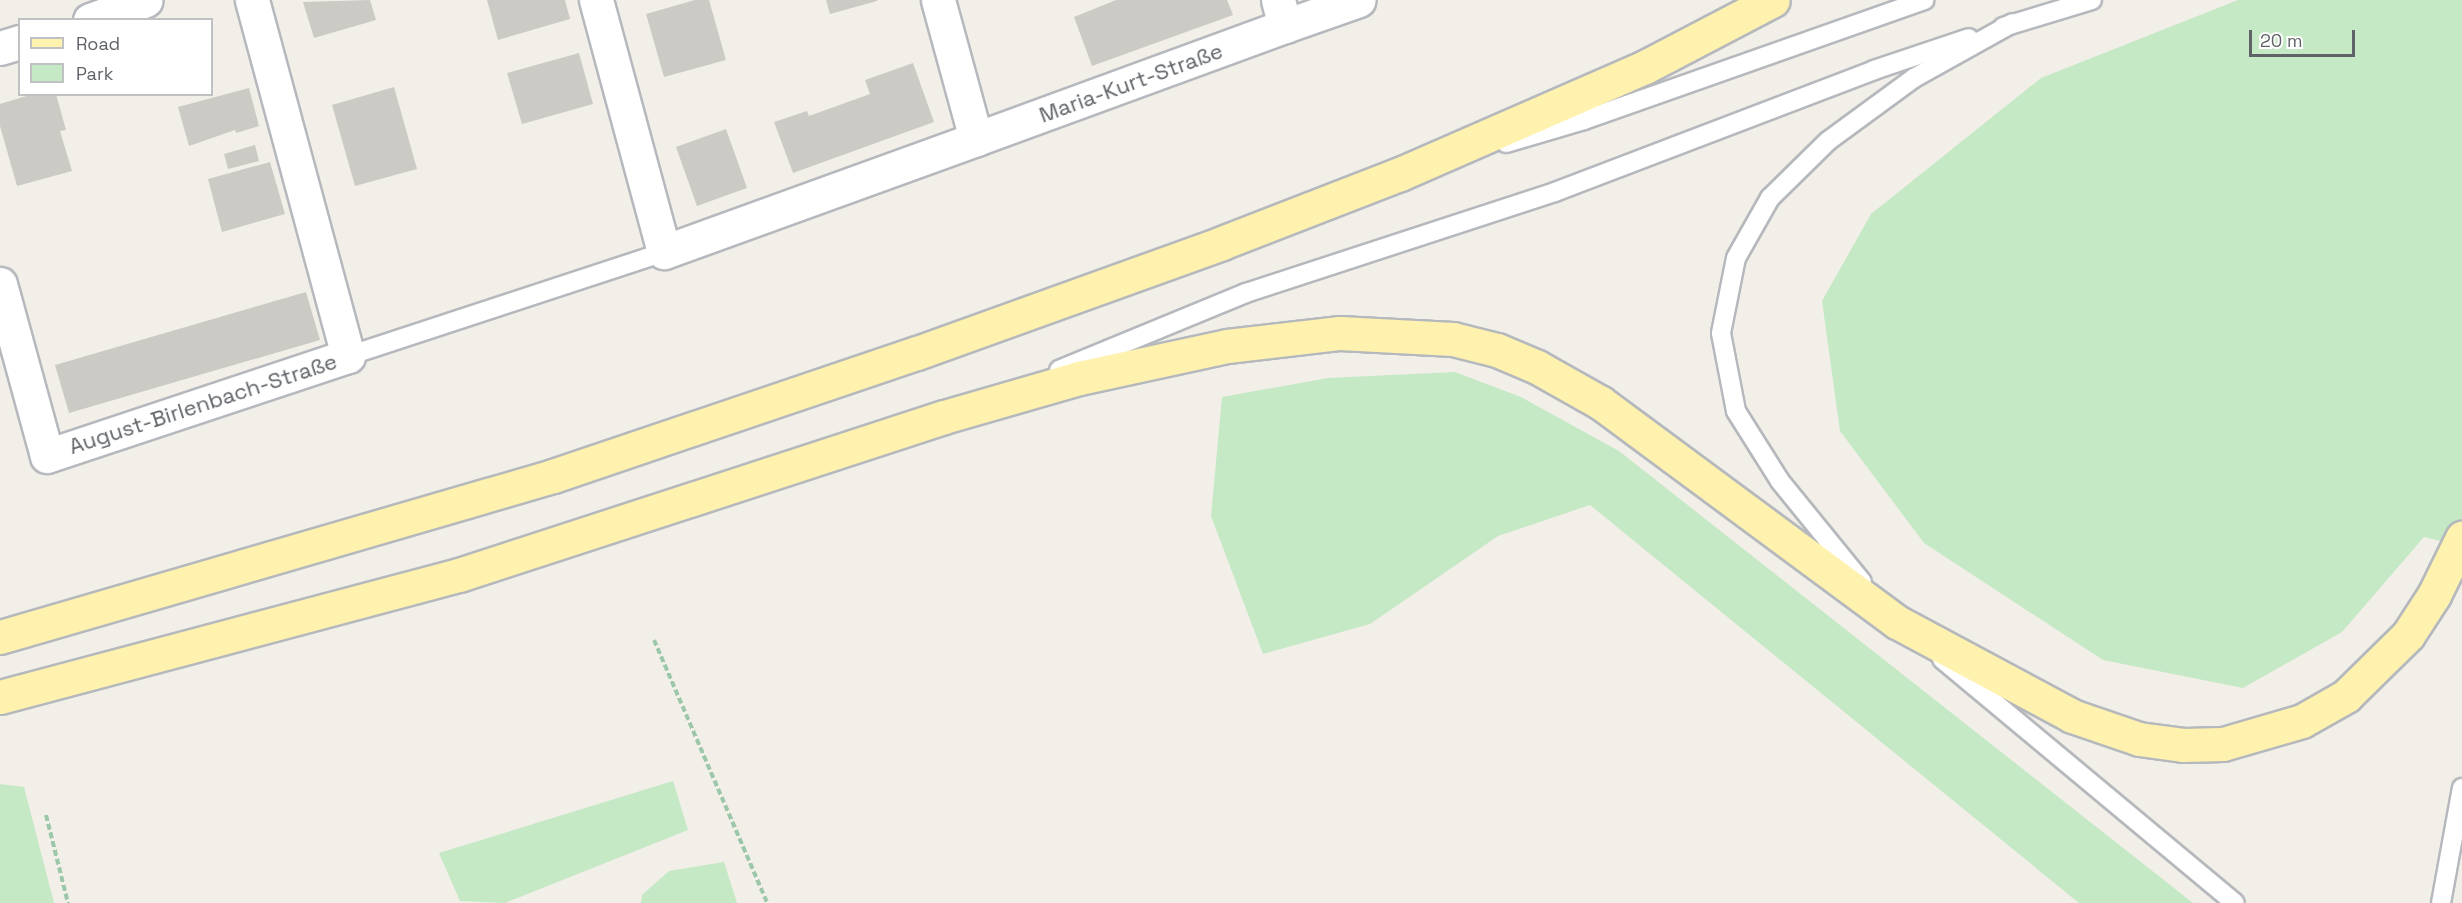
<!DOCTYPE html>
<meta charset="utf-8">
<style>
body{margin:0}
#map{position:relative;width:2462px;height:903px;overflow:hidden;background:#f1efe8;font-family:"Space Grotesk",sans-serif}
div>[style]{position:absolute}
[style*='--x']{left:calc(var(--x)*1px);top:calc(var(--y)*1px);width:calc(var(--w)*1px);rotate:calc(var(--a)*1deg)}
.green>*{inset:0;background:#c5e8c5}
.building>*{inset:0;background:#cccac5}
.path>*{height:4px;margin-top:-2px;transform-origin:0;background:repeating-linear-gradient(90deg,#9cc7a9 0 6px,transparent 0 9px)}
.roads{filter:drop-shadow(2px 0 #b5b8bc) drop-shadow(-2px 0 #b5b8bc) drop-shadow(0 2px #b5b8bc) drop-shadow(0 -2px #b5b8bc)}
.lane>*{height:18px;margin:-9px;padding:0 9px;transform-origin:9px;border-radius:9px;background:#fff}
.street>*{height:33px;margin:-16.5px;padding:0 16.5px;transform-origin:16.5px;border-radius:16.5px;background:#fff}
.primary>*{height:33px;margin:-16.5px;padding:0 16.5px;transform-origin:16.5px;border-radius:16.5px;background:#fff2af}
span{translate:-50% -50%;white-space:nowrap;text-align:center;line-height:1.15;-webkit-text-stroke:5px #fff;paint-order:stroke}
.street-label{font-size:22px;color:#5f6368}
.legend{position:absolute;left:18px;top:18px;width:195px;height:78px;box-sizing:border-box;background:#fff;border:2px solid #bfc1c3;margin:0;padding:8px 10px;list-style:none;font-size:18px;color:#5f6368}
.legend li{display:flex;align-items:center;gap:12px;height:30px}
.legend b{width:30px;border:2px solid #bfc1c3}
.scale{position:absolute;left:2249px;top:30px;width:106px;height:27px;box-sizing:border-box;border:3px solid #5f6368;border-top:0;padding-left:8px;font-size:18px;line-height:21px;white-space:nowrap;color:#5f6368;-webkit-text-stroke:4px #fff;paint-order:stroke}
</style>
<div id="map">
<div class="green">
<div style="clip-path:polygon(2238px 0,2462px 0,2462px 546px,2424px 537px,2342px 632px,2243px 688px,2103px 660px,1924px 543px,1840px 431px,1822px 301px,1871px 214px,2041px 78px)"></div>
<div style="clip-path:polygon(1455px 372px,1521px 397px,1619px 451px,2193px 903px,2079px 903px,1590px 505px,1498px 536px,1370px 624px,1263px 654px,1211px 516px,1222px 397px,1328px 378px)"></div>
<div style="clip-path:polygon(673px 781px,688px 830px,505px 903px,460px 901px,439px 853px)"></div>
<div style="clip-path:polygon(0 784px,24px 787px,54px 903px,0 903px)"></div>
<div style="clip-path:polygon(724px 862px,737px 903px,641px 903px,642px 895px,669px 871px)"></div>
</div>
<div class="building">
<div style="clip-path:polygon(370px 0,376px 20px,314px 38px,303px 2px)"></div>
<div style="clip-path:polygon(487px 0,565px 0,570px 19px,498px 40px)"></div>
<div style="clip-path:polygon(695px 0,709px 0,726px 60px,664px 77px,646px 14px)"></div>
<div style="clip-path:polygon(826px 0,877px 0,877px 1px,830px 14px)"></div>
<div style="clip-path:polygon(1116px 0,1227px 0,1233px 15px,1092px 66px,1074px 17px)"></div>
<div style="clip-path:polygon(579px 53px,593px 104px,522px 124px,507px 73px)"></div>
<div style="clip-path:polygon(913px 63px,934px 122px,793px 173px,774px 122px,807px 111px,809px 116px,870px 94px,865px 80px)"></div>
<div style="clip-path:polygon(394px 87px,417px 169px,355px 186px,332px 105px)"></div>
<div style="clip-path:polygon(249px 88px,259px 126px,236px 133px,235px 130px,189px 146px,178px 107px)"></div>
<div style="clip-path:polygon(33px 94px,56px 94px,66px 130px,60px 131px,72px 171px,17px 186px,0 126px,0 104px)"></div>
<div style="clip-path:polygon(726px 129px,747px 188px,697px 206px,676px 147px)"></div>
<div style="clip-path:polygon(255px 145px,259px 161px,228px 169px,224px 154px)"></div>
<div style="clip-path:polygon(270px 162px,285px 214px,222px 232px,208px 179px)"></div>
<div style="clip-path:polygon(306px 292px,320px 340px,69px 413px,55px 365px)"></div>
</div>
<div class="path">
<div style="--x:654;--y:640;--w:286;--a:66.7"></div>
<div style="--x:46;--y:815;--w:91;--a:76"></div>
</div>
<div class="roads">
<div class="lane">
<div style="--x:2003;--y:27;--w:93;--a:-16.9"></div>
<div style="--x:1506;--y:143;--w:81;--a:-16.4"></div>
<div style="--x:1584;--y:120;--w:361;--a:-19.4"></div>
<div style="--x:348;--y:356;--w:333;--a:-18.2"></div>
<div style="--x:1059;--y:370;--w:202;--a:-22.4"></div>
<div style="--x:1246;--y:293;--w:325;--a:-18.1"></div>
<div style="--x:1555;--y:192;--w:342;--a:-20.9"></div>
<div style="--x:1874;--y:70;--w:100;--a:-18.6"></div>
<div style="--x:1862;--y:582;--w:130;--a:-129.1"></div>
<div style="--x:1780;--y:481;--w:83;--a:-122.2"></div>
<div style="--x:1736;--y:411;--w:79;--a:-100.9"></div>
<div style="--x:1721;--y:333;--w:76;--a:-78.7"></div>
<div style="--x:1736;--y:258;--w:69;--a:-60.5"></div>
<div style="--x:1770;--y:198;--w:81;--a:-44.5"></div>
<div style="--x:1828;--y:141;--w:107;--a:-36.2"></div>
<div style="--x:1914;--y:78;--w:113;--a:-29.1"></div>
<div style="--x:1942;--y:659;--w:381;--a:39.8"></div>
<div style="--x:2441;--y:903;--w:117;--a:-79.7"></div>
</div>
<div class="street">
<div style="--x:596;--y:0;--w:261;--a:74.9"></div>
<div style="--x:664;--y:252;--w:332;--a:-19.9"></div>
<div style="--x:976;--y:139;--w:144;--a:-105.3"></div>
<div style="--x:1278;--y:0;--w:27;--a:75"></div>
<div style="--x:1285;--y:26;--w:78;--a:-19.4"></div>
<div style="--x:90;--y:20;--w:59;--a:-19.7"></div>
<div style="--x:0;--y:48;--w:21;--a:-17"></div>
<div style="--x:976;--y:139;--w:329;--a:-20.1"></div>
<div style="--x:0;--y:284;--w:178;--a:74.7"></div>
<div style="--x:47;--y:456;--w:317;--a:-18.4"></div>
<div style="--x:348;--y:356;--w:369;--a:-105.1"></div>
</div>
<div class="primary">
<div style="--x:0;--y:637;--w:576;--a:-16.23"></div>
<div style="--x:553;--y:476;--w:384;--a:-18.7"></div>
<div style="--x:917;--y:353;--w:324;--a:-19.8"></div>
<div style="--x:1222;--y:243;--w:191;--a:-21.2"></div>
<div style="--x:1400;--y:174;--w:267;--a:-23.6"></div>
<div style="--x:1645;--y:67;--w:144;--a:-27.6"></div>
<div style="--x:0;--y:697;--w:475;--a:-14.9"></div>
<div style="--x:459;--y:575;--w:510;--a:-18.04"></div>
<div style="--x:944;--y:417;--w:141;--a:-16.1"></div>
<div style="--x:1079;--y:378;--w:151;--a:-12.2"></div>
<div style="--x:1227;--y:346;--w:114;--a:-6.6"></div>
<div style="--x:1340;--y:333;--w:113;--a:3"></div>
<div style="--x:1453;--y:339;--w:45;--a:14"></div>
<div style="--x:1497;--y:350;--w:43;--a:23"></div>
<div style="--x:1537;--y:367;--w:73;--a:29.4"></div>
<div style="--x:1601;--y:403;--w:368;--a:36.5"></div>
<div style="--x:1897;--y:622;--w:199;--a:28.2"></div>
<div style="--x:2072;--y:716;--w:71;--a:18.9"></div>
<div style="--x:2139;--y:739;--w:44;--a:7.8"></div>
<div style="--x:2183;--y:745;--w:40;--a:-1.4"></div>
<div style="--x:2223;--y:744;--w:82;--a:-16.2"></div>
<div style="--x:2302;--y:721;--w:51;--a:-29.6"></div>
<div style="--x:2346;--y:696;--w:87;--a:-44.5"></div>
<div style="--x:2408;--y:635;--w:48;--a:-57"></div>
<div style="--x:2434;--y:595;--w:64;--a:-63.8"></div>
</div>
</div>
<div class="street-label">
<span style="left:1131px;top:83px;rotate:-20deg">Maria-Kurt-Straße</span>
<span style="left:203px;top:404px;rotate:-18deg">August-Birlenbach-Straße</span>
</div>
<ul class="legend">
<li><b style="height:8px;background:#fff2af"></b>Road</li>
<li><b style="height:16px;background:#c5e8c5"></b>Park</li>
</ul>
<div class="scale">20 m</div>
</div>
